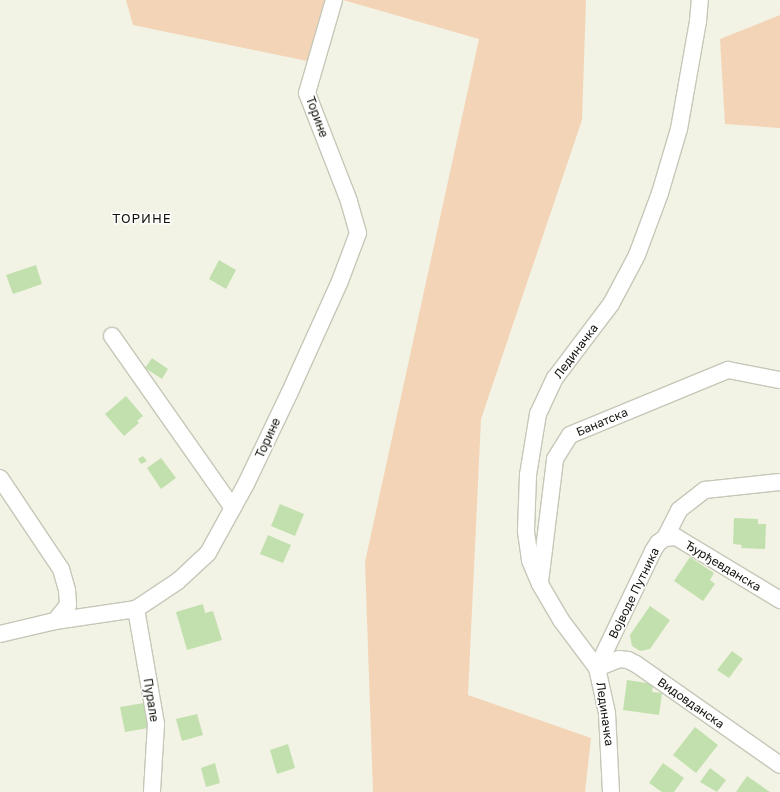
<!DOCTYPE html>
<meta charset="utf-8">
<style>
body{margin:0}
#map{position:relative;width:780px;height:792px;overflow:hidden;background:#f2f3e4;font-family:"Golos Text",sans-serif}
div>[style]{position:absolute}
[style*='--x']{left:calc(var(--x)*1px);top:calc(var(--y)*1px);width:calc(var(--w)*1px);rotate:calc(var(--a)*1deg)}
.green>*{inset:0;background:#f3d4b7}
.building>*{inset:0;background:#c2e0ad}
.roads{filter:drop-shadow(1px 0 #c6c7b8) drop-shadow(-1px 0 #c6c7b8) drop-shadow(0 1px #c6c7b8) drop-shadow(0 -1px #c6c7b8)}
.street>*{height:16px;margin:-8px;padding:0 8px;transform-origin:8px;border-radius:8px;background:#fff}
span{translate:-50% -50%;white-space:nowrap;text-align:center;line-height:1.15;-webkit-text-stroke:3px #fff;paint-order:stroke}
.street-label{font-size:12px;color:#13130e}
.neighbourhood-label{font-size:13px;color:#13130e;letter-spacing:1px}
</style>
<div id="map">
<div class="green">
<div style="clip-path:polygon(126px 0,333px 0,307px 61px,133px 25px)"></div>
<div style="clip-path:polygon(343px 0,586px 0,582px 120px,481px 419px,468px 695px,591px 738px,585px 792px,373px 792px,365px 562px,479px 39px)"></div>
<div style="clip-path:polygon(780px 15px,780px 128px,725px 124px,720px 39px)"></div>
</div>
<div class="building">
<div style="clip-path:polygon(219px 260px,236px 270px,226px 289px,209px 279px)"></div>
<div style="clip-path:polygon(36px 265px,42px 284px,13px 294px,6px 275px)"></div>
<div style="clip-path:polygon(152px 358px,168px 369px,162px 379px,145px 368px)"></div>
<div style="clip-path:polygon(126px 396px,143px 416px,137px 421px,139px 423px,124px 436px,105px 414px)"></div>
<div style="clip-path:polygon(143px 456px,147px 461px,141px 464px,138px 459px)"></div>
<div style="clip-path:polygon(161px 458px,176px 478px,161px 489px,147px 468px)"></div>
<div style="clip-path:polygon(280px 504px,304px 514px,295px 536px,271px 526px)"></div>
<div style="clip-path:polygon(734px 518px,758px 519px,758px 524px,766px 524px,765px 549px,741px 548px,742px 545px,733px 544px)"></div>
<div style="clip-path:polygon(268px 535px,291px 545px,283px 563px,260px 554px)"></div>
<div style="clip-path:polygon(690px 557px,714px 573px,710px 580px,715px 584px,703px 601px,674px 581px)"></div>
<div style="clip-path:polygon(203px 604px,205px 613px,213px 611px,222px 640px,187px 650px,176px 612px)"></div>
<div style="clip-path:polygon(650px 606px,670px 620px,650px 649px,640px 651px,632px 646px,630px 635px)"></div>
<div style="clip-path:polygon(732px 651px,743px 659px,729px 678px,717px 670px)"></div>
<div style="clip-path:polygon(627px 680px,653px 684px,652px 692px,662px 693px,659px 715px,623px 710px)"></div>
<div style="clip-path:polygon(144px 703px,148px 728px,125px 732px,120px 707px)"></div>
<div style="clip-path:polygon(197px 714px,203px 735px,182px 741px,176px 719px)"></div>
<div style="clip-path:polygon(695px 727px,718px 745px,696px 773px,673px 755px)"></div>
<div style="clip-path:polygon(288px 744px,295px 768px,277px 774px,270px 750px)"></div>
<div style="clip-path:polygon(215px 763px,220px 783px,206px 787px,201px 768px)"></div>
<div style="clip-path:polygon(663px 763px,684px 778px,674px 792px,662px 792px,649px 783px)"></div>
<div style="clip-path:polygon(710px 768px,726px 780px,717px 792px,700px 782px)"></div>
<div style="clip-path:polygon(747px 776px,770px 792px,736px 792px)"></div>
</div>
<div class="roads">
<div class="street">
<div style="--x:112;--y:336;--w:210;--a:54.9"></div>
<div style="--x:0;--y:478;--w:110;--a:56.2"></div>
<div style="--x:61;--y:569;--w:22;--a:74"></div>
<div style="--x:67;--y:590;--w:15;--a:86"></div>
<div style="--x:68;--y:605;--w:21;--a:129"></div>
<div style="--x:55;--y:621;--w:82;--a:-8.4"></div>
<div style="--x:136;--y:609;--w:50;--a:-33.7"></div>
<div style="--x:178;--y:581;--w:41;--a:-43"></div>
<div style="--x:208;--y:553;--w:79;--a:-61.2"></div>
<div style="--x:246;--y:484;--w:100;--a:-64.5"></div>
<div style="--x:289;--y:394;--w:124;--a:-65.7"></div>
<div style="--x:340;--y:281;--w:51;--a:-69.4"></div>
<div style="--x:358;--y:233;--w:33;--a:-106"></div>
<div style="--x:349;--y:201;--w:116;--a:-111.3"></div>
<div style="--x:307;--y:93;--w:97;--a:-73.8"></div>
<div style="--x:665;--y:538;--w:11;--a:-5"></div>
<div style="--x:676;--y:537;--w:122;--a:31.2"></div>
<div style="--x:540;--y:582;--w:124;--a:-83"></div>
<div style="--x:555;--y:459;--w:28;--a:-58"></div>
<div style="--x:570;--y:435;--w:171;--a:-22.4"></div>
<div style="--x:728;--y:370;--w:53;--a:10.9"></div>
<div style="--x:136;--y:609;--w:117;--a:80.1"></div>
<div style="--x:156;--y:724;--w:68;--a:93.4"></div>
<div style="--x:0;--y:634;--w:57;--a:-13.3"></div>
<div style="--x:597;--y:668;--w:130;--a:-64.4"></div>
<div style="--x:653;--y:551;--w:9;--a:-58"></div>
<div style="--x:658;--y:543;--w:9;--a:-36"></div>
<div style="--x:665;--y:538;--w:31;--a:-63"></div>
<div style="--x:679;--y:510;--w:33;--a:-38"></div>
<div style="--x:705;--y:490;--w:75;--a:-6.1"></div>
<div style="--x:597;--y:668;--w:24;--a:-22"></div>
<div style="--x:619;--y:659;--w:9;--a:6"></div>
<div style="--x:628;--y:660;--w:9;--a:27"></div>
<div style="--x:636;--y:664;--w:176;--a:35"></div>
<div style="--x:611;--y:792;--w:79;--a:-92.9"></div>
<div style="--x:607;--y:713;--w:46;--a:-102.5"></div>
<div style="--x:597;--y:668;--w:60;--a:-126.9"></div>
<div style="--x:561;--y:620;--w:42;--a:-120.3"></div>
<div style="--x:540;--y:584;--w:26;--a:-113"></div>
<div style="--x:530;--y:560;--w:30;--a:-98"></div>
<div style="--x:526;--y:530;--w:55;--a:-87.9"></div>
<div style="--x:528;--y:475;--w:62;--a:-80.7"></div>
<div style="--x:538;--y:414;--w:40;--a:-65"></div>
<div style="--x:555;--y:378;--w:93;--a:-52.9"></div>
<div style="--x:611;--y:304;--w:55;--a:-62"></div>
<div style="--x:637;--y:255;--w:66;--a:-69.6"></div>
<div style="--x:660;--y:193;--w:67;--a:-73.5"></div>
<div style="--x:679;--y:129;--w:110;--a:-80"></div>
<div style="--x:698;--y:21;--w:21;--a:-85"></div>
</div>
</div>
<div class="street-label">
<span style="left:317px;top:117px;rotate:70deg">Торине</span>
<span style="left:576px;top:351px;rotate:-53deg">Лединачка</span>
<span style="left:602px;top:422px;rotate:-23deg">Банатска</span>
<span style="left:268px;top:438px;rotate:-65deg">Торине</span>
<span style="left:723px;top:566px;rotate:31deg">Ђурђевданска</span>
<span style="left:634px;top:593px;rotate:-64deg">Војводе Путника</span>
<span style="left:151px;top:700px;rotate:81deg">Пурале</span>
<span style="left:691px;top:703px;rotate:35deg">Видовданска</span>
<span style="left:605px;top:714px;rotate:82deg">Лединачка</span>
</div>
<div class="neighbourhood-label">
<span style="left:142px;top:218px">ТОРИНЕ</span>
</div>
</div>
